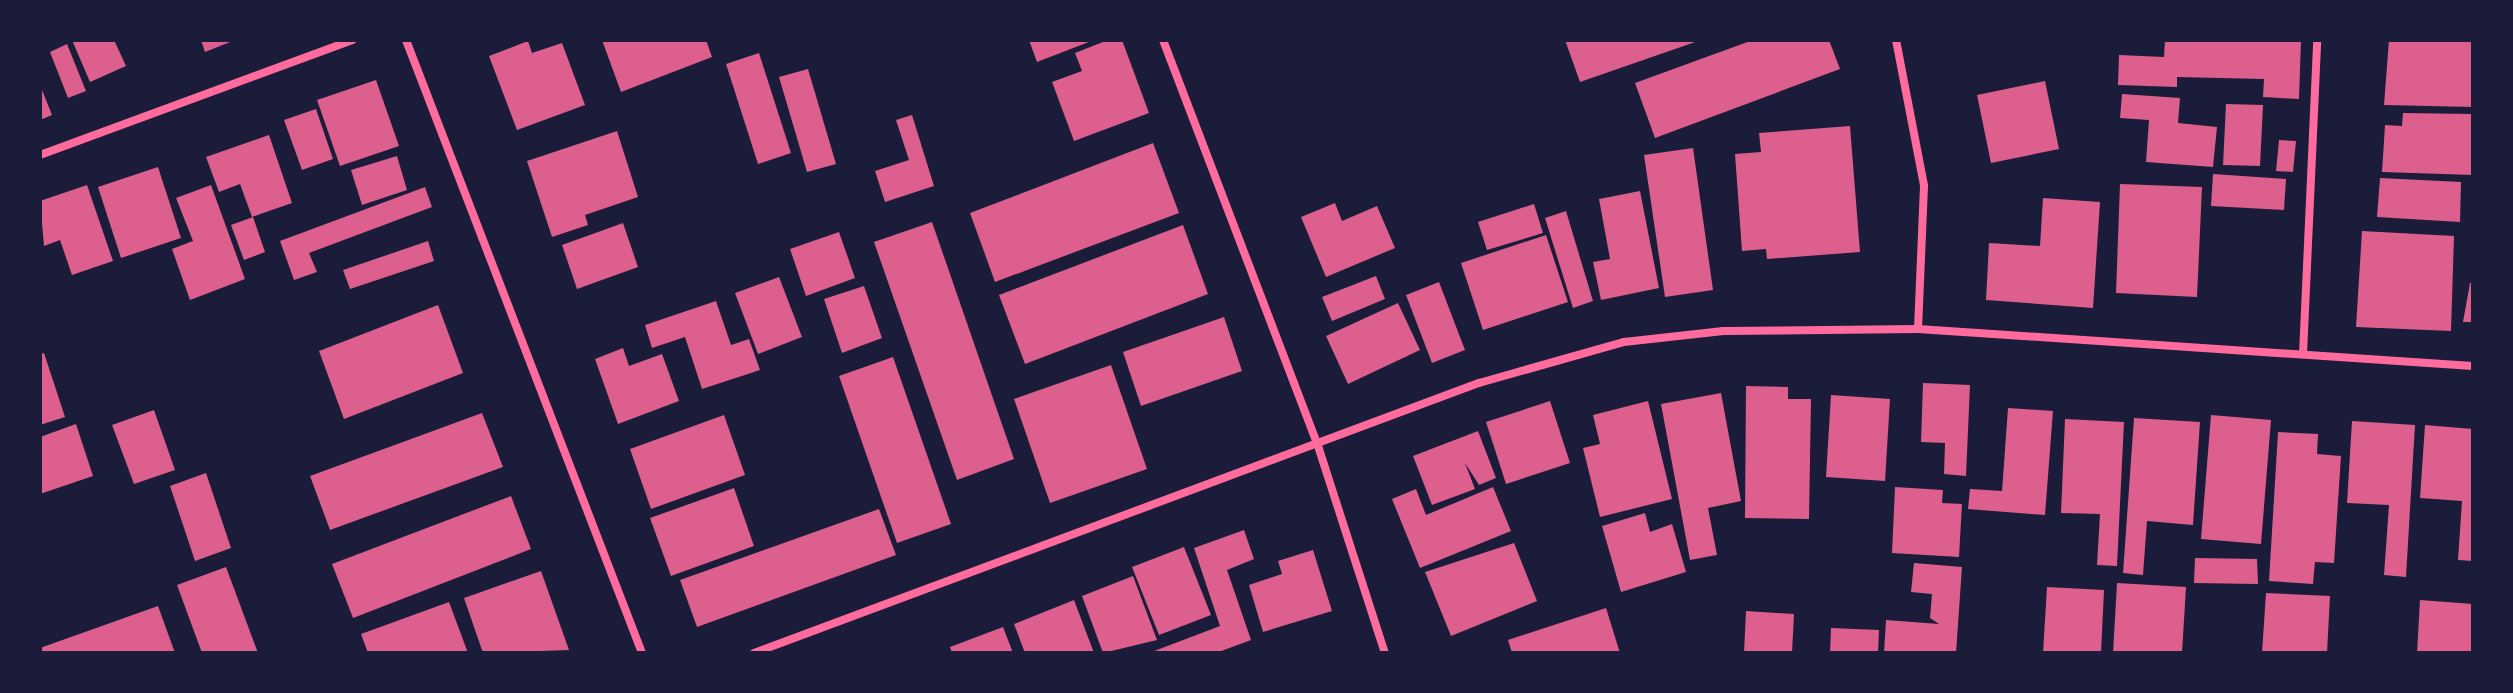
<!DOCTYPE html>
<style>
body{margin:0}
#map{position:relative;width:2513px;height:693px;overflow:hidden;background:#1b1b3a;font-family:"Open Sans",sans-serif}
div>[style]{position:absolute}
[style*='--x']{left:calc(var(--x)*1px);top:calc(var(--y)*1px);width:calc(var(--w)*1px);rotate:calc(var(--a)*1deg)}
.building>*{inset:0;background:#dd5f8e}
.minor>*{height:8px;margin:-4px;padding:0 4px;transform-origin:4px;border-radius:4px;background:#ff6b9d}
span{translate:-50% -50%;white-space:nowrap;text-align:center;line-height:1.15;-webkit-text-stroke:8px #1b1b3a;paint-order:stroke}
.frame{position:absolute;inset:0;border:42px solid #1b1b3a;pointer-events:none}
</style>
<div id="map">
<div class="building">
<div style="clip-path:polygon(72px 40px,114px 40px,126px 66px,90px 82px)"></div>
<div style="clip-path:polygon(201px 40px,235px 40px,205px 52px)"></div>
<div style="clip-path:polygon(602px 40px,706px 40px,712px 57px,621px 92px)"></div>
<div style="clip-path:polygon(1029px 40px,1094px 40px,1037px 62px)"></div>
<div style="clip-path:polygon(1108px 40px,1122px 40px,1149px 113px,1074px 141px,1052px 82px,1082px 71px,1075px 53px)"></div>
<div style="clip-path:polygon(1565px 40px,1701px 40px,1580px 82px)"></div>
<div style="clip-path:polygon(1753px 40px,1829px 40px,1840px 69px,1655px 138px,1635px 83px)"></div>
<div style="clip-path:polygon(2165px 40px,2301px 40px,2299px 99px,2263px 97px,2264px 79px,2177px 77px,2177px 87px,2118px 85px,2119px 55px,2164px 57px)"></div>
<div style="clip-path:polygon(2389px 40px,2473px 40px,2473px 107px,2384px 105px)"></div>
<div style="clip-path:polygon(528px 41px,532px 53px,562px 43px,585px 105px,517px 130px,489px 56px)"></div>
<div style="clip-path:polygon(67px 44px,86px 91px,68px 98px,50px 52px)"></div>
<div style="clip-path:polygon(759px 53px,791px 153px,758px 164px,726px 64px)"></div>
<div style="clip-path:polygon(808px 69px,836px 164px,807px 172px,779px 77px)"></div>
<div style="clip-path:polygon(376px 80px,399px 146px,340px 166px,317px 100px)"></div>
<div style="clip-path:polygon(2045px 81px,2059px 149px,1991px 163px,1977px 95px)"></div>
<div style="clip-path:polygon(40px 85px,52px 115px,40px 120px)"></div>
<div style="clip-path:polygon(2122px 94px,2180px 98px,2178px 123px,2217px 127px,2213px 167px,2146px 162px,2149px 120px,2120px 118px)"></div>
<div style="clip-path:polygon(2226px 104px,2263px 105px,2260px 166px,2223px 165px)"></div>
<div style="clip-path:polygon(316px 109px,333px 159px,302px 170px,284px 120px)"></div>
<div style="clip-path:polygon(2403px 113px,2473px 114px,2473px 175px,2382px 172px,2385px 125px,2402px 126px)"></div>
<div style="clip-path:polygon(912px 115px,934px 186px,885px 202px,875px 171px,909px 160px,896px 120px)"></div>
<div style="clip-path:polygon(1850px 126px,1860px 252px,1767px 259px,1766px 249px,1742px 251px,1735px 154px,1761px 152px,1759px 133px)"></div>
<div style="clip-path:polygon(617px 131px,638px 197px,585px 215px,588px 225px,552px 237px,527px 161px)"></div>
<div style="clip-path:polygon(269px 135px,292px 203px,252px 217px,240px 184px,219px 192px,206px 157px)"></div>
<div style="clip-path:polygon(2279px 140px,2296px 141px,2293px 172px,2276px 171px)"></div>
<div style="clip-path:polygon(1153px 143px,1179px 213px,995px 282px,970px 213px)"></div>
<div style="clip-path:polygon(1693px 148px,1713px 290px,1665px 297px,1644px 155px)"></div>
<div style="clip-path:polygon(397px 156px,407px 190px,362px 205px,351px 170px)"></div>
<div style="clip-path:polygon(158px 167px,181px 238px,121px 258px,98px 187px)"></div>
<div style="clip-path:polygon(2213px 174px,2286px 179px,2284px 210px,2211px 206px)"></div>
<div style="clip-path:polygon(2380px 178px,2461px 182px,2460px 222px,2377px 217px)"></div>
<div style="clip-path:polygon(2120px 184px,2202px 187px,2197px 297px,2116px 293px)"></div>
<div style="clip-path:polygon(87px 185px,113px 261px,72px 275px,60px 240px,44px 246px,40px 201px)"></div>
<div style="clip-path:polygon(211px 185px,245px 279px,190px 300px,172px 249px,193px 241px,176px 198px)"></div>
<div style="clip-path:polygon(425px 187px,432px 207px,309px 253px,317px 272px,294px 280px,280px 241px)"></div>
<div style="clip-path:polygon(1640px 191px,1659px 288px,1601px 300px,1593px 262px,1610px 259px,1599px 199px)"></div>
<div style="clip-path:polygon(2043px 198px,2100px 202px,2093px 308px,1986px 300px,1989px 243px,2040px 246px)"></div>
<div style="clip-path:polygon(1335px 203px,1342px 221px,1377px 206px,1395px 248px,1326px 277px,1301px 217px)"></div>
<div style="clip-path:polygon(1534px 204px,1543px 233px,1487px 250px,1478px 222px)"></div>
<div style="clip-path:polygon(1566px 211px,1593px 301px,1573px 308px,1545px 218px)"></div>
<div style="clip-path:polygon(253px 217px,265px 252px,244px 260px,231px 225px)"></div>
<div style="clip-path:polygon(932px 222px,1014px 459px,957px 480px,874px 242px)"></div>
<div style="clip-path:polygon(623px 223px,638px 267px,577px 289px,562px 245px)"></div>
<div style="clip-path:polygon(1183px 225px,1208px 294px,1025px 364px,999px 295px)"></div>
<div style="clip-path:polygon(2362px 231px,2454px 236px,2451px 331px,2356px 327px)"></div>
<div style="clip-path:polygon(839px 232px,855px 278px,806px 296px,790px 249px)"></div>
<div style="clip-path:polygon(1546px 235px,1568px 302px,1483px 330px,1461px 263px)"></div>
<div style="clip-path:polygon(428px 241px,434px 261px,350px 289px,343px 270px)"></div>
<div style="clip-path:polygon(1376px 276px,1385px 299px,1332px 321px,1322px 297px)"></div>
<div style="clip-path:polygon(779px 277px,802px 337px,758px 354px,735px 293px)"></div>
<div style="clip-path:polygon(1439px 282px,1465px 350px,1432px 363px,1406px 295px)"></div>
<div style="clip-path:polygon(2470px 283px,2473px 283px,2473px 322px,2463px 322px)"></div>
<div style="clip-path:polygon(864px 286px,882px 338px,842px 353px,824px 299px)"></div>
<div style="clip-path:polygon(716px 301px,731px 345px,749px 339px,760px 370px,702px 389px,685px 337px,652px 348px,645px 325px)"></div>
<div style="clip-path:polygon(1398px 303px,1420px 350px,1348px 384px,1326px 336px)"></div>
<div style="clip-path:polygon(438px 305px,463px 373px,344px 419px,319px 351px)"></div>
<div style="clip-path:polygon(1224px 317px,1242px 371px,1141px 406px,1123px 352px)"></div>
<div style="clip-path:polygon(623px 348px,629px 366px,662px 354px,679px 401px,618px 424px,595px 359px)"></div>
<div style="clip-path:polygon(44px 353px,65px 417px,40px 425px,40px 354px)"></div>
<div style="clip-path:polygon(893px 357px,951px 524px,897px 543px,839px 376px)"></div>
<div style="clip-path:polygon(1111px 365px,1147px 469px,1050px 503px,1014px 399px)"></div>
<div style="clip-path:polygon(1923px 383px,1970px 385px,1966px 476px,1944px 474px,1945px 443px,1921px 442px)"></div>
<div style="clip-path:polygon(1746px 386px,1788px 387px,1788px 399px,1811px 399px,1809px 519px,1745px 518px)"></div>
<div style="clip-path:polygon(1721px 393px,1741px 501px,1708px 508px,1717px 555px,1690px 560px,1661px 404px)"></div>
<div style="clip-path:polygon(1831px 395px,1890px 399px,1885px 481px,1826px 477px)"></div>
<div style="clip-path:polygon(1550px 401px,1570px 463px,1506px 484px,1486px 422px)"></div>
<div style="clip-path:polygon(1648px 401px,1672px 499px,1600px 517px,1583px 448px,1600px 444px,1593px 415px)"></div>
<div style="clip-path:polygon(2008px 408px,2053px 411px,2045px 515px,1968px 509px,1970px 489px,2002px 491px)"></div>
<div style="clip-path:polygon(154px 410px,175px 470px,134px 484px,112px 425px)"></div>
<div style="clip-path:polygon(482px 413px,503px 467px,330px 530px,310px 476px)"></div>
<div style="clip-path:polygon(724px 415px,745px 475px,651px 509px,630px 449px)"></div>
<div style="clip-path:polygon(2211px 415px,2271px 420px,2261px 544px,2201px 539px)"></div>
<div style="clip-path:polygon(2134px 418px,2200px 422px,2193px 525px,2147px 521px,2143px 575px,2123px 573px)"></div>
<div style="clip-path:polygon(2065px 419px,2124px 422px,2117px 566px,2097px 565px,2100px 514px,2061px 513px)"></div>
<div style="clip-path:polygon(2352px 421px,2415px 425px,2406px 577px,2384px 575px,2389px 505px,2347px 503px)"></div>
<div style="clip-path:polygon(76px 424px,93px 476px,40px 494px,40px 437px)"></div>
<div style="clip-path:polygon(2425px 425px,2473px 429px,2473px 561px,2458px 560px,2462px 501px,2420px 498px)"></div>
<div style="clip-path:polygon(1478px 431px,1496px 478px,1479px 485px,1465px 463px,1475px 489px,1432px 505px,1413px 456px)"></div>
<div style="clip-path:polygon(2278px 432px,2318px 434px,2317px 454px,2341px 456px,2334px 563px,2315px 562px,2313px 584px,2269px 581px)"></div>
<div style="clip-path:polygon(206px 473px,231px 548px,195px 561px,170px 486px)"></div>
<div style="clip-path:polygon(1493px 487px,1511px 531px,1420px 568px,1392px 499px,1416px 489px,1426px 515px)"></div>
<div style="clip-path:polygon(1895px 487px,1943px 490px,1942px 503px,1962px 504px,1959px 557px,1892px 553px)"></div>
<div style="clip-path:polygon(734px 488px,754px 546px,671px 576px,650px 518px)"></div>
<div style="clip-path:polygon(511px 496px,531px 549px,353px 618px,332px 564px)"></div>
<div style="clip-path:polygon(879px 509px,896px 555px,697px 627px,680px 580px)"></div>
<div style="clip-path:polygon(1645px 513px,1650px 532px,1672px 524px,1686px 572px,1621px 592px,1602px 526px)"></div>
<div style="clip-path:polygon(1244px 530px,1254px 559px,1227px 570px,1251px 640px,1216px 653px,1149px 653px,1220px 626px,1194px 548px)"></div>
<div style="clip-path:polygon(1514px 543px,1537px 601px,1451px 636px,1425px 572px)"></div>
<div style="clip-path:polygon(1184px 547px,1211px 615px,1159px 635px,1132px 567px)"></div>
<div style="clip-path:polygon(1313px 550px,1332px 611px,1263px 632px,1249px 585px,1282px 574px,1278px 561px)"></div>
<div style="clip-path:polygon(2195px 558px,2257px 559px,2258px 584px,2194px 583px)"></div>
<div style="clip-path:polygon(1914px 563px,1962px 567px,1956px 653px,1884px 653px,1886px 620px,1939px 624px,1930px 618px,1932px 594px,1911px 592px)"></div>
<div style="clip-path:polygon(226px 567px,258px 653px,202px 653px,177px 585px)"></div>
<div style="clip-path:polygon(541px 571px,569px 650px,483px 653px,464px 598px)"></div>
<div style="clip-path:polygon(1133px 576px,1157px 640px,1103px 653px,1082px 596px)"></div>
<div style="clip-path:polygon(2117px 583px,2186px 587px,2182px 653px,2113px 653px)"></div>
<div style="clip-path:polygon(2047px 587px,2104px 590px,2101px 653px,2043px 653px)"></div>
<div style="clip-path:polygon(2266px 593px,2330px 596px,2327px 653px,2262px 653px)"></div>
<div style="clip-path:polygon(1074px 600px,1094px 653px,1025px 653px,1014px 624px)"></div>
<div style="clip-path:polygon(2420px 600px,2473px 604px,2473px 653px,2417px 653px)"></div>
<div style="clip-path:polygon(449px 602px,468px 653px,368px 653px,361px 634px)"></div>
<div style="clip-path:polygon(158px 606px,175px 653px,40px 653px,40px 648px)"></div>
<div style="clip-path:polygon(1606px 608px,1620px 653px,1512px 653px,1508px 640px)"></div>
<div style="clip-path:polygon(1746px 611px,1794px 614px,1792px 653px,1744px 653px)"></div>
<div style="clip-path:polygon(1003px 627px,1013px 653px,952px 653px,950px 647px)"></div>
<div style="clip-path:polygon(1831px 628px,1879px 630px,1878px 653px,1830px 653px)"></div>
</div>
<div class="minor">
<div style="--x:406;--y:40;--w:657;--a:68.94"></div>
<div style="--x:1163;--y:40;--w:438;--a:69.1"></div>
<div style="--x:1319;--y:449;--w:214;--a:72.1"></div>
<div style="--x:1896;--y:40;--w:149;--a:79.1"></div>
<div style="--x:1924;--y:186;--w:143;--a:92.4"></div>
<div style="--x:40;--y:155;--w:333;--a:-20.2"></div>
<div style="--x:2303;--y:354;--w:314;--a:-87.4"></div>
<div style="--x:754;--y:653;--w:774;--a:-20.43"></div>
<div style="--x:1479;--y:383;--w:151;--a:-15.8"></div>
<div style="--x:1624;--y:342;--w:100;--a:-6.3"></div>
<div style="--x:1723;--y:331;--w:195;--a:-0.6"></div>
<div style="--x:1918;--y:329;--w:556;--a:3.81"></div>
</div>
<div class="frame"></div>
</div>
